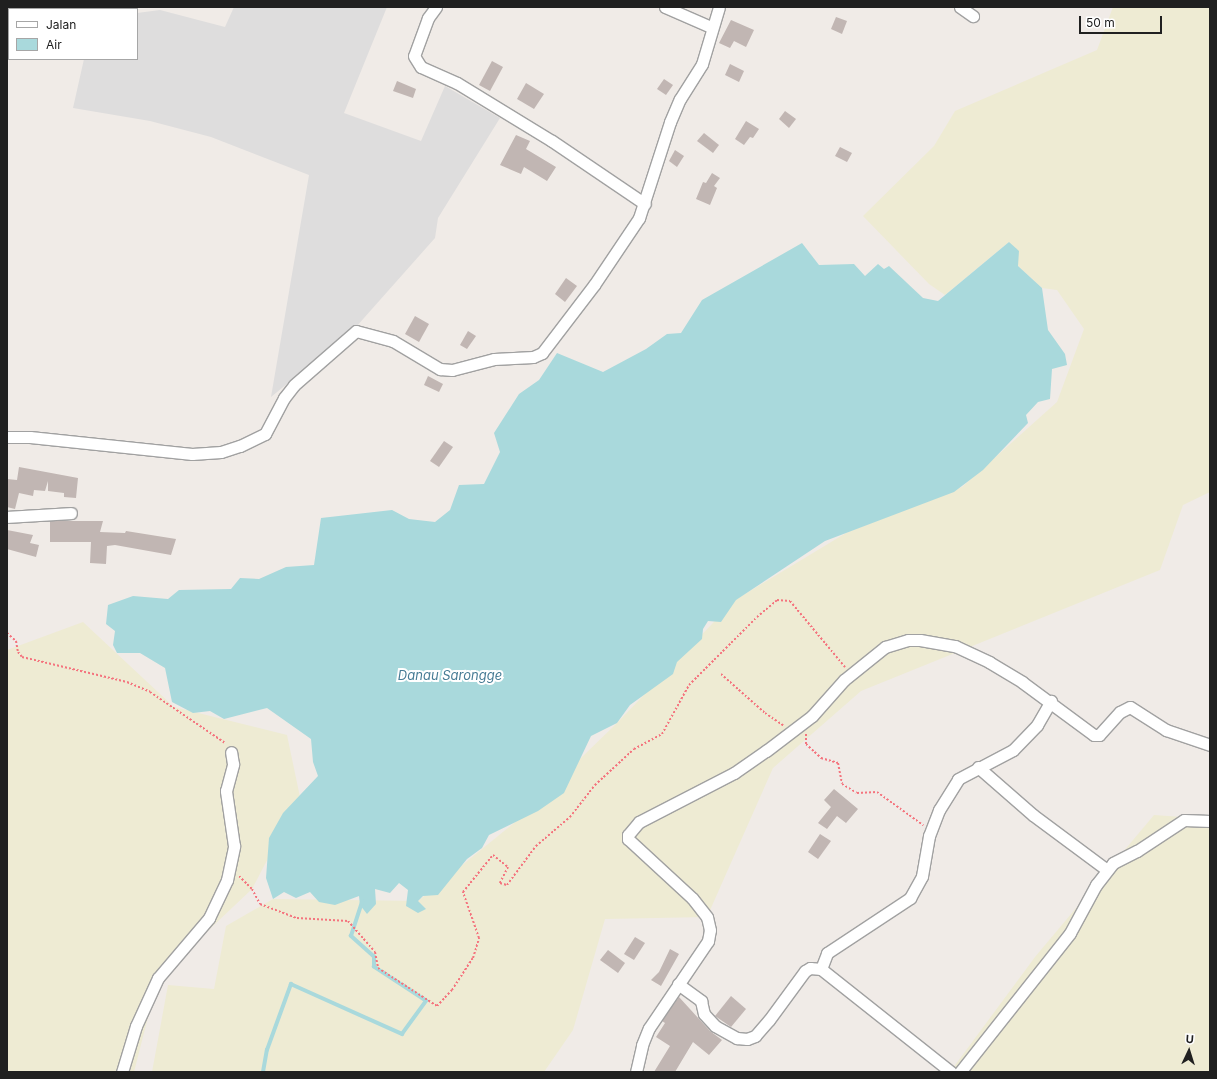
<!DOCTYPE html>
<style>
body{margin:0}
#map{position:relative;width:1217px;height:1079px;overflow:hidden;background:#f0ebe7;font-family:Inter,sans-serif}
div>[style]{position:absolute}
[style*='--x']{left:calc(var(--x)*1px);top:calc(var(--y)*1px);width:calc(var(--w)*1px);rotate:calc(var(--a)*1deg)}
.residential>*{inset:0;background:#dedddd}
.farmland>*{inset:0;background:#eeebd3}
.water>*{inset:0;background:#a9d9dc}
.stream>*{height:3.5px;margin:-1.75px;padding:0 1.75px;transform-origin:1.75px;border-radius:1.75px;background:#a9d9dc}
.building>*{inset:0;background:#c1b6b3}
.path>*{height:2px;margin-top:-1px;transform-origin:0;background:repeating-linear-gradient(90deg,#f4747e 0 2px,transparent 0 4px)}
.roads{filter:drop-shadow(1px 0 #a1a1a1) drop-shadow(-1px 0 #a1a1a1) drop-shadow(0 1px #a1a1a1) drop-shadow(0 -1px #a1a1a1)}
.minor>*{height:11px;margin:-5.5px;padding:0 5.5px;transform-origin:5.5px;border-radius:5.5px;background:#fff}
span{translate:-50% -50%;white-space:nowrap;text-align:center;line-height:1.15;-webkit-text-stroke:4px #fff;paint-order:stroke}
.water-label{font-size:13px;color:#477c95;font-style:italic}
.frame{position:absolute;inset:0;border:8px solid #202020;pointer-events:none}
.legend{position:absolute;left:8px;top:8px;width:130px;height:52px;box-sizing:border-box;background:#fff;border:1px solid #a6a6a6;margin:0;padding:5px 7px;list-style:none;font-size:12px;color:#202020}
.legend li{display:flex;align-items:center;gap:8px;height:20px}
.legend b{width:20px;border:1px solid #a6a6a6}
.north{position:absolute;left:1169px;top:1031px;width:40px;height:40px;-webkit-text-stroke:3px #fff;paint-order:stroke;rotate:4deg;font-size:11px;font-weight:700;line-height:16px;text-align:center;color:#202020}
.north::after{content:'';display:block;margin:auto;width:14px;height:18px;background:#202020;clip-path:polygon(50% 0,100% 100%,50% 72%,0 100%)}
.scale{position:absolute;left:1079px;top:16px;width:83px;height:18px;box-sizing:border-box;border:2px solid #202020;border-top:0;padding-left:5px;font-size:12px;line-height:14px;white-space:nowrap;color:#202020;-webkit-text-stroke:3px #fff;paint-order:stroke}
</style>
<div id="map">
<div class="residential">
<div style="clip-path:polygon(234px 7px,387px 7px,344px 113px,421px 141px,445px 86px,500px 118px,438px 218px,435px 238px,356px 327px,271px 397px,309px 175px,211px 137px,150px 121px,73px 108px,84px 59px,137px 59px,137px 13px,160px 10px,225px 27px)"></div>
</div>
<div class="farmland">
<div style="clip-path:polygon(1113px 7px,1210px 7px,1210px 492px,1183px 505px,1160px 570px,861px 691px,773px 768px,707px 917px,605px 919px,573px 1030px,544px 1072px,152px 1072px,168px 985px,214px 989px,226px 926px,273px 899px,418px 901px,514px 823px,617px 723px,735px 600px,846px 533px,962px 487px,1057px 402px,1084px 329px,1057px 290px,1042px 288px,1018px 266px,1009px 242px,945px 295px,929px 284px,863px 216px,934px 146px,955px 111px,1097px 50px)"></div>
<div style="clip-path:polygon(83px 622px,174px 707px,287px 735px,300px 797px,252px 889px,158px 978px,134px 1072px,7px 1072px,7px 650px)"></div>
<div style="clip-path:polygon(1154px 815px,1210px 819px,1210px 1072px,950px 1072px,1035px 957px)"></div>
</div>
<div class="water">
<div style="clip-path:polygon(1009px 242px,1019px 251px,1018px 266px,1042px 288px,1048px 330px,1065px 354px,1067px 365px,1052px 369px,1050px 399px,1038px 402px,1026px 415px,1028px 423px,983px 470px,954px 492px,825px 541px,736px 600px,721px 622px,708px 621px,703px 629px,702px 639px,677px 662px,673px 674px,630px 705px,617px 723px,591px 736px,564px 793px,538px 811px,489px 835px,482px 848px,467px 859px,438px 895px,423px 896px,418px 901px,426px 909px,418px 913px,406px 906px,408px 890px,399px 883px,390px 893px,375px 889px,376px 904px,367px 914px,360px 905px,359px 896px,335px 905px,319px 902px,310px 892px,296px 898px,284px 892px,273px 899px,266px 878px,269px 838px,283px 813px,318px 776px,313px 762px,311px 739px,267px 708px,224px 719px,210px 711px,193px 713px,172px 702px,165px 668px,140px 653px,117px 653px,113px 645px,115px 631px,106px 624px,108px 605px,133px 596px,168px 599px,179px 590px,231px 589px,240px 578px,259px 579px,286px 567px,314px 565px,321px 518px,392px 510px,409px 519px,435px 522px,450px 510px,459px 485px,484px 484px,500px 452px,494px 433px,519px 394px,539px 380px,557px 353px,603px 372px,646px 349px,667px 334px,681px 333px,702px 300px,802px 243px,819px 265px,854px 264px,865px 276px,878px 264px,884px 269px,889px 266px,923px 298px,938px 301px)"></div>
</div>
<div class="stream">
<div style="--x:263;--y:1072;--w:22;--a:-80"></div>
<div style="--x:267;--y:1050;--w:70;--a:-70"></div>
<div style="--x:291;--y:984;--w:122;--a:24.2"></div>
<div style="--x:402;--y:1034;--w:41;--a:-54"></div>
<div style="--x:426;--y:1001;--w:62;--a:-146.8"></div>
<div style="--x:374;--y:967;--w:10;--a:-90"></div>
<div style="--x:374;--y:957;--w:31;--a:-138"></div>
<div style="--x:351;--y:936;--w:36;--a:-72"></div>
</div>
<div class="building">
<div style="clip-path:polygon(836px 17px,847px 21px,842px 34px,831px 29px)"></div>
<div style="clip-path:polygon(731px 20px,754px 30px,746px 47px,734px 41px,730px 48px,719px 43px)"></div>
<div style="clip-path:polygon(492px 61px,503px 67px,490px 91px,479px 85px)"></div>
<div style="clip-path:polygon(730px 64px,744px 71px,739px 82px,725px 75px)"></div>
<div style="clip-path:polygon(664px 79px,673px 85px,666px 95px,657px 89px)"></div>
<div style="clip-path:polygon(397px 81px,416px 89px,413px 98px,393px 91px)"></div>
<div style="clip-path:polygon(526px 83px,544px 94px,534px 109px,517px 99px)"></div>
<div style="clip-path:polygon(785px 111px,796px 119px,789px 128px,779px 119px)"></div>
<div style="clip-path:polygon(746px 121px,759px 129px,753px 138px,750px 137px,744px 145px,735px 139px)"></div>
<div style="clip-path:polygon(704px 133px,719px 145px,713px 153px,697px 141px)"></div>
<div style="clip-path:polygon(516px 135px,530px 141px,526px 149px,556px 167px,547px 181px,524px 167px,521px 174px,500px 165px)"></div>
<div style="clip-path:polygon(840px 147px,852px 153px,847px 162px,835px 156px)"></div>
<div style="clip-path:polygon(675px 150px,684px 156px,677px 167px,669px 161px)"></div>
<div style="clip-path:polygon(712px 173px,720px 178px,714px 186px,717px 188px,710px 205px,696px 199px,703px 182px,706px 183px)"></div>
<div style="clip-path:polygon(566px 278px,577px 286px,565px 302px,555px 294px)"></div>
<div style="clip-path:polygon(415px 316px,429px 324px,419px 342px,405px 334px)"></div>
<div style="clip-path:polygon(468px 331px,476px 336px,467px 349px,460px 345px)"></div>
<div style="clip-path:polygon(428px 376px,443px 384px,439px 392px,424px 385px)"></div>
<div style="clip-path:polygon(444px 441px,453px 447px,439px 467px,430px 461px)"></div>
<div style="clip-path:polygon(19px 467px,78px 478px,76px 498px,64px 497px,64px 493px,48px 491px,48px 481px,45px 491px,34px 490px,33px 496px,19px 493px,15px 509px,7px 507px,7px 479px,17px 480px)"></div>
<div style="clip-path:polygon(50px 521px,103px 521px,100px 532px,125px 533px,126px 531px,176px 539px,171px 555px,115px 545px,107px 546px,106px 564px,90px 563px,91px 542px,50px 542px)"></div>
<div style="clip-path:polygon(7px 530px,33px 535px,30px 543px,39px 545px,36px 557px,7px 549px)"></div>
<div style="clip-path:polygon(834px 789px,858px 809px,846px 823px,837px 816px,827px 829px,818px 823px,831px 807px,824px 800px)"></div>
<div style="clip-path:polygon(820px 834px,831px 841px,818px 859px,808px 852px)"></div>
<div style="clip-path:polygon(635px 937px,645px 943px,634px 960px,624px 954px)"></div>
<div style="clip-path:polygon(670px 949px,679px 954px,661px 986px,651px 980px,659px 972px)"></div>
<div style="clip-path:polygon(608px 950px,625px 963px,618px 973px,600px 960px)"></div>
<div style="clip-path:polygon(731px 996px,746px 1009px,731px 1027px,715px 1016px)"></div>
<div style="clip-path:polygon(679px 997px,710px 1031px,722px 1040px,709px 1055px,693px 1042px,675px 1072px,654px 1072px,670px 1046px,656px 1037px,665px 1023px,662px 1021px)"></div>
</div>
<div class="path">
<div style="--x:7;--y:633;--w:12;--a:42"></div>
<div style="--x:16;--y:641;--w:11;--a:80"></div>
<div style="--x:18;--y:652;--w:6;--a:51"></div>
<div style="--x:22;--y:657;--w:108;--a:13.4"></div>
<div style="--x:127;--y:682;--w:25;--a:23"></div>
<div style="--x:150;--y:692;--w:91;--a:34.2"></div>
<div style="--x:721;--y:674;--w:59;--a:41.6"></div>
<div style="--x:765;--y:713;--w:22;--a:34"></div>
<div style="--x:806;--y:734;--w:10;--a:90"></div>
<div style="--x:806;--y:744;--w:21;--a:43"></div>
<div style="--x:821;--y:758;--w:18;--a:16"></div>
<div style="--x:838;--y:763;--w:21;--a:79"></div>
<div style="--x:842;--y:784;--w:17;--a:31"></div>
<div style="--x:857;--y:793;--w:20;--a:-3"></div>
<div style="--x:877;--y:792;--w:57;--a:35.7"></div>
<div style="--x:239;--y:876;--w:18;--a:45"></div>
<div style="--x:252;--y:889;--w:17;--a:62"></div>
<div style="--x:260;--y:904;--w:40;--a:21"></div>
<div style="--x:297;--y:918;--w:51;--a:3.4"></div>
<div style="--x:348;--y:921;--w:41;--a:48.9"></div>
<div style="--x:375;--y:952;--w:16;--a:79"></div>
<div style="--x:378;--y:968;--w:70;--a:32.8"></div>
<div style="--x:437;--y:1006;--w:22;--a:-47"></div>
<div style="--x:452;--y:990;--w:38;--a:-57"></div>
<div style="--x:473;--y:958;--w:21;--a:-73"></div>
<div style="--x:479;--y:938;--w:49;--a:-109.2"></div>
<div style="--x:463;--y:892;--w:48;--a:-51"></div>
<div style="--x:493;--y:855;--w:19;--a:39"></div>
<div style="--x:508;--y:867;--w:18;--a:117"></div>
<div style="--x:500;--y:883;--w:7;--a:16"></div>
<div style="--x:507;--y:885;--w:49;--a:-53.4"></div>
<div style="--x:536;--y:846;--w:45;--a:-40.5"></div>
<div style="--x:570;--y:817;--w:41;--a:-52"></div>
<div style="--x:595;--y:785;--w:53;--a:-42.7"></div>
<div style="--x:634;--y:749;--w:32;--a:-28"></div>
<div style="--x:662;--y:734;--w:56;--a:-61.1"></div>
<div style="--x:689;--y:685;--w:96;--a:-45"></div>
<div style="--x:757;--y:617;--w:26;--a:-40"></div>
<div style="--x:777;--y:600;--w:13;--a:4"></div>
<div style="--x:790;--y:601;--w:86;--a:50.2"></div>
</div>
<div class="roads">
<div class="minor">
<div style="--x:436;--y:7;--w:14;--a:126"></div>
<div style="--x:428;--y:18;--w:40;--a:110.2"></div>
<div style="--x:414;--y:56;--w:13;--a:58"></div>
<div style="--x:421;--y:67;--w:39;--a:24"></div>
<div style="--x:457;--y:83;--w:111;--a:31.4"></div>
<div style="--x:552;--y:141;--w:112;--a:34.1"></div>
<div style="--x:665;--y:7;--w:50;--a:23.5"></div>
<div style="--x:960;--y:7;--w:16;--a:35"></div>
<div style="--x:7;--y:437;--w:23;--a:0"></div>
<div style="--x:30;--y:437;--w:163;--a:6"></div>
<div style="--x:192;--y:454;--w:29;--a:-4"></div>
<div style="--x:221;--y:452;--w:20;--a:-18"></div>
<div style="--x:240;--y:446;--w:28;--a:-26"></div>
<div style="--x:265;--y:434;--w:41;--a:-62.2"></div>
<div style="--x:284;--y:398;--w:16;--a:-52"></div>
<div style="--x:294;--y:385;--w:82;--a:-41.1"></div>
<div style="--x:356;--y:331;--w:38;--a:15"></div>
<div style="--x:393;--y:341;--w:55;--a:30.8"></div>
<div style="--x:440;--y:369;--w:12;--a:5"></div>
<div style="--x:452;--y:370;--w:43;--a:-14.7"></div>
<div style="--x:494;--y:359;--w:39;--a:-3"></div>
<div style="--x:533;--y:357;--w:10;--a:-24"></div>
<div style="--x:542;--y:353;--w:86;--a:-52.6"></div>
<div style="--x:594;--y:285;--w:81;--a:-56.1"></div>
<div style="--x:639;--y:218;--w:101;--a:-72.1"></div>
<div style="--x:670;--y:122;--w:25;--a:-67"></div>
<div style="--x:680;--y:99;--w:41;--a:-57.8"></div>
<div style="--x:702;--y:64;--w:59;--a:-73.4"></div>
<div style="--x:7;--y:517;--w:64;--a:-3.6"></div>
<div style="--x:978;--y:767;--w:73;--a:41.1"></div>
<div style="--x:1033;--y:815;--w:92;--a:36.6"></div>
<div style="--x:678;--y:984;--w:29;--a:36"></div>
<div style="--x:701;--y:1001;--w:13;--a:77"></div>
<div style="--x:704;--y:1014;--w:16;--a:47"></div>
<div style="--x:715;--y:1026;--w:25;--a:29"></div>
<div style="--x:737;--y:1038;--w:10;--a:6"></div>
<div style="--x:747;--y:1039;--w:9;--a:-21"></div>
<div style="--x:755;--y:1036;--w:21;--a:-49"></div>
<div style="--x:769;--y:1020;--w:61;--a:-53.7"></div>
<div style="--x:805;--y:971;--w:6;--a:-31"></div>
<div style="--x:810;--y:968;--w:11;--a:5"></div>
<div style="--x:122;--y:1072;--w:48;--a:-73.1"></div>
<div style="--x:136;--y:1026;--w:53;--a:-65.4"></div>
<div style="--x:158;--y:978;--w:79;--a:-49.6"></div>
<div style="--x:209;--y:918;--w:42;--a:-64.7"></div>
<div style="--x:227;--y:880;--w:35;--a:-78"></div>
<div style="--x:234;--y:846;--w:56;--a:-98.3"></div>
<div style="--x:226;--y:791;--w:28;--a:-75"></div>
<div style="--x:233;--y:764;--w:12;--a:-99"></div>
<div style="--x:636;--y:1072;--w:28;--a:-77"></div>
<div style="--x:642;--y:1045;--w:18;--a:-68"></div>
<div style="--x:649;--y:1028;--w:105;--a:-55.9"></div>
<div style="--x:708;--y:941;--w:11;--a:-80"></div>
<div style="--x:710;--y:930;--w:13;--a:-103"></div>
<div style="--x:707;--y:917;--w:24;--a:-128"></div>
<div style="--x:692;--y:898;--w:87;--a:-137.3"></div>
<div style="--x:628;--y:839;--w:4;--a:-90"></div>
<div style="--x:628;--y:835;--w:17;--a:-50"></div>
<div style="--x:639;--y:822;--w:107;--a:-27.3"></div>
<div style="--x:734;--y:773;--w:39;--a:-35"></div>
<div style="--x:766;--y:751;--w:58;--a:-37.3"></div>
<div style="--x:812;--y:716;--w:48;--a:-48.4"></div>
<div style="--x:844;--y:680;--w:53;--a:-38.8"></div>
<div style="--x:885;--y:647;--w:24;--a:-17"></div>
<div style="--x:908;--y:640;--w:12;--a:0"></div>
<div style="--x:920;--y:640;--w:36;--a:10"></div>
<div style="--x:955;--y:646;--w:38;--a:25"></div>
<div style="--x:989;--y:662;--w:39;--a:31"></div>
<div style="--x:1022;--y:682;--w:89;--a:36.4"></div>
<div style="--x:1094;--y:735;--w:5;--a:0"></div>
<div style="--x:1099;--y:735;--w:31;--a:-48"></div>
<div style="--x:1120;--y:712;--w:11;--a:-27"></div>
<div style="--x:1130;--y:707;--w:43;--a:32.6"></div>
<div style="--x:1166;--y:730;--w:46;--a:18.8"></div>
<div style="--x:951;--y:1072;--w:166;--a:-141.6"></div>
<div style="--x:821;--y:969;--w:17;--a:-69"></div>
<div style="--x:827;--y:953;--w:100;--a:-33.5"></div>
<div style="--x:910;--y:898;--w:25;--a:-61"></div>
<div style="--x:922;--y:876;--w:41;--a:-80.1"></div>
<div style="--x:929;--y:836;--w:28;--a:-69"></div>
<div style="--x:939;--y:810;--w:36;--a:-58"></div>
<div style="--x:958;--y:779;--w:62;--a:-27.8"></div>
<div style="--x:1013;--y:750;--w:35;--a:-46"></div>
<div style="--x:1037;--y:725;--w:28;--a:-60"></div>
<div style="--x:960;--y:1072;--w:177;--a:-51.6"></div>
<div style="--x:1070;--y:933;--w:55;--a:-61.6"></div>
<div style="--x:1096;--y:885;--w:28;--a:-52"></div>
<div style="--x:1113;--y:863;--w:27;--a:-27"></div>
<div style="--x:1137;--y:851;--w:56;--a:-33.4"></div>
<div style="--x:1184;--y:820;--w:26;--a:2"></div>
</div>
</div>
<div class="water-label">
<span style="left:450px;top:675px">Danau Sarongge</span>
</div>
<div class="frame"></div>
<ul class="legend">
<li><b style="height:5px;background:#fff"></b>Jalan</li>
<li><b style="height:11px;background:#a9d9dc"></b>Air</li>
</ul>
<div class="north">U</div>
<div class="scale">50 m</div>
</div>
